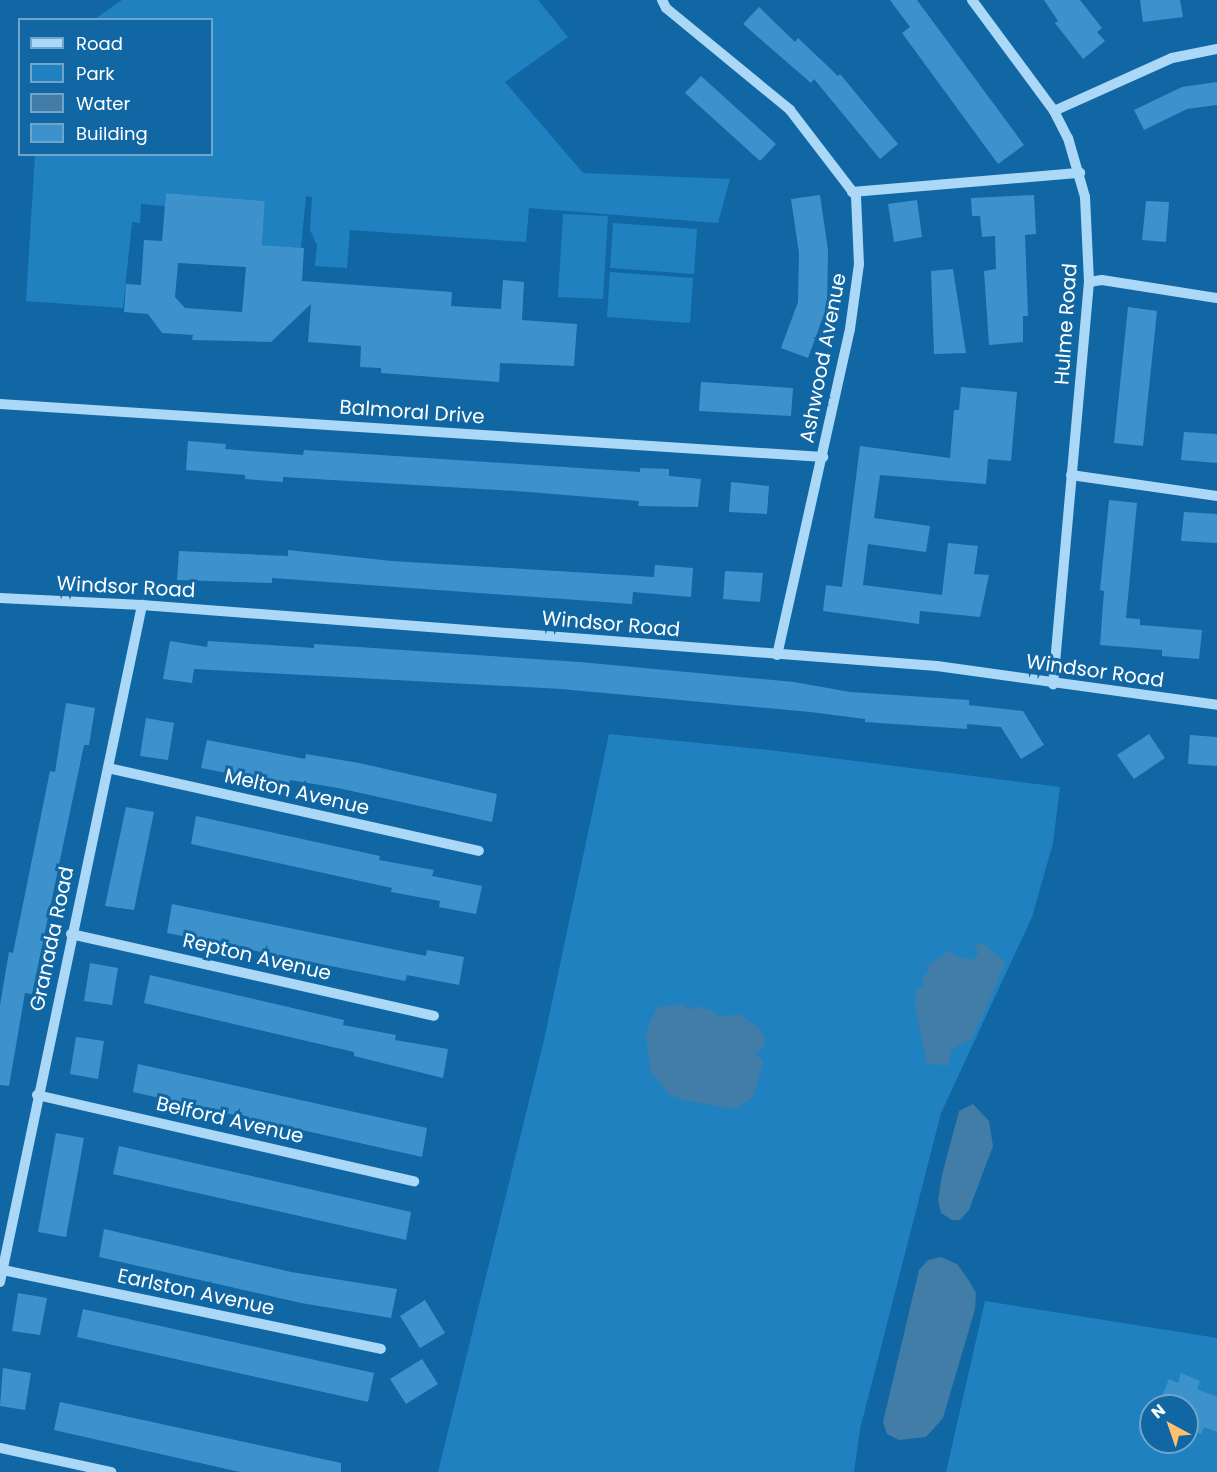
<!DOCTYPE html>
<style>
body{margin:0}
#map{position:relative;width:1217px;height:1472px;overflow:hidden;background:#1167a3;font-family:Poppins,sans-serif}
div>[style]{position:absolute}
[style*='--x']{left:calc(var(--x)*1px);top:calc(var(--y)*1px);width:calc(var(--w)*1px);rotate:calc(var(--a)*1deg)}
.green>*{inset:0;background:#2081c1}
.water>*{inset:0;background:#427da7}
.building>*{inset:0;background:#3e92cb}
.minor>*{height:10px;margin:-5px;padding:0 5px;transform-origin:5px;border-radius:5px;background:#abd8f6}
span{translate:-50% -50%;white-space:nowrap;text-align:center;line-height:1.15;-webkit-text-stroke:6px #1167a3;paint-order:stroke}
.street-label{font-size:20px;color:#fff}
.legend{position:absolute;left:18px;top:18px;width:195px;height:138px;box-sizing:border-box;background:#1167a3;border:2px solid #70a4c8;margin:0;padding:8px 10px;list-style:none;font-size:18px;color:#fff}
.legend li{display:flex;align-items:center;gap:12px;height:30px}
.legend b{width:30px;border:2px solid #70a4c8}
.north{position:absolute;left:1139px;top:1394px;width:60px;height:60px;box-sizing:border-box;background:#1167a3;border:2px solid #70a4c8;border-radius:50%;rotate:320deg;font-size:16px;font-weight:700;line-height:24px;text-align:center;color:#fff}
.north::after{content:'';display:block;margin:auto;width:21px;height:27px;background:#ffc070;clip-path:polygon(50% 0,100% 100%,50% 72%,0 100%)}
</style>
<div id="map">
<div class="green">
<div style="clip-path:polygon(122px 0,538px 0,568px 37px,505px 82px,583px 173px,730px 179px,718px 223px,529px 208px,526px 242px,350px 230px,347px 268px,315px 266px,317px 245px,310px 230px,312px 197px,306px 196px,301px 248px,262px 245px,265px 201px,166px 193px,165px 206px,141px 204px,140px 223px,132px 222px,123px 308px,26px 301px,35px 155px,212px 154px,212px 20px,95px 19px)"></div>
<div style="clip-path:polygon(563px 214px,608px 216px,603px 299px,558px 297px)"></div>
<div style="clip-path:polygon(613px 223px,697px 229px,694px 274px,610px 268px)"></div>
<div style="clip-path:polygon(610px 272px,693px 278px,690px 323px,607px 317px)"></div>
<div style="clip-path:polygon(609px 734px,769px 750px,1060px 787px,1053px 843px,1032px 917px,941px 1113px,860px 1429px,854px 1472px,438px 1472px,544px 1040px)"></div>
<div style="clip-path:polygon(evenodd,985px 1301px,1217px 1338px,1217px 1472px,946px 1472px,985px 1301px,1151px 1406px,1187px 1406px,1187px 1442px,1151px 1442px,1151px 1406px)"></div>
</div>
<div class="water">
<div style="clip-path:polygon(981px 942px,1005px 962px,993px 993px,972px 1038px,951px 1050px,948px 1066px,927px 1063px,915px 1006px,917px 988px,924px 986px,922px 978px,930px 970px,926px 967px,950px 950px,955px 956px,973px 960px,979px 952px,974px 946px)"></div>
<div style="clip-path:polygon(683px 1004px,689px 1010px,697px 1006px,713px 1011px,720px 1017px,739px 1014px,760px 1029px,765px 1038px,763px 1048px,755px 1054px,763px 1062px,754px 1094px,748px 1101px,734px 1109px,684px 1100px,670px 1095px,651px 1072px,646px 1037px,650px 1021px,658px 1007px)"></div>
<div style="clip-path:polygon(973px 1104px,989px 1121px,993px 1146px,969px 1210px,960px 1220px,952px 1220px,941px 1213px,938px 1200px,942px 1175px,959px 1111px)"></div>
<div style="clip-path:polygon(941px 1257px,957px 1264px,968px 1279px,976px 1293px,975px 1309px,943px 1418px,926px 1437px,899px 1440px,887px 1434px,883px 1422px,919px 1270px,928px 1260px)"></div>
</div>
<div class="building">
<div style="clip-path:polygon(890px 0,917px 0,1024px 145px,998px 164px,902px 33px,910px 27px)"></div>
<div style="clip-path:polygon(1044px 0,1080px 0,1102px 28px,1097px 32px,1105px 41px,1083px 59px,1055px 23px,1058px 21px)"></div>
<div style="clip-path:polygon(1140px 0,1180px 0,1183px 17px,1143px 22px)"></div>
<div style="clip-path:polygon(759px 7px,795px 42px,798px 38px,838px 76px,840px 74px,898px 144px,880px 159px,814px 79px,811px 83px,743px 24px)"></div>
<div style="clip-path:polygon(701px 76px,776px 144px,760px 161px,685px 93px)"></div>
<div style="clip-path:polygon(1217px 82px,1217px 105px,1187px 109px,1144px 130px,1134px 110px,1182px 87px)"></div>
<div style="clip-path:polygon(evenodd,166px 193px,265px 201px,262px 245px,304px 248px,302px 281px,452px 292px,451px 306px,501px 309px,503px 280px,524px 282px,522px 320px,577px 324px,574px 366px,500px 363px,499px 382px,381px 373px,381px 368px,360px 367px,361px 346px,308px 342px,311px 304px,271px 342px,192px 340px,193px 335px,162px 333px,148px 314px,124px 312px,126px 284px,141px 285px,144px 240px,162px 241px,166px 193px,178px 263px,246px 267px,242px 312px,185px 308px,175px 297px,178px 263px)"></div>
<div style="clip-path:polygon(820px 195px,828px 250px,827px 306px,808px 358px,781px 348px,798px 302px,799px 253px,791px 199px)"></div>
<div style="clip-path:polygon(1034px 195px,1036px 234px,1025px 235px,1028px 316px,1023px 316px,1023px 342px,989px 345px,984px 271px,996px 269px,995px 236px,982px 237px,980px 216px,972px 216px,971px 198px)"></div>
<div style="clip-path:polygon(917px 200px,922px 237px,894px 242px,888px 204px)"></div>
<div style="clip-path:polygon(1146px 201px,1169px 202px,1166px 242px,1142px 240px)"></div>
<div style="clip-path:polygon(953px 269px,966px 353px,934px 354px,931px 271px)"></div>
<div style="clip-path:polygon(1128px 307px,1157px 311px,1143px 446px,1114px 443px)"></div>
<div style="clip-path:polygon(701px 382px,793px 388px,791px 416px,699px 411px)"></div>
<div style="clip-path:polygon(961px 387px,1017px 392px,1011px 461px,988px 459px,986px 484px,880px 475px,874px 518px,930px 526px,926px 552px,868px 544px,863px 585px,942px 595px,948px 543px,978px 546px,974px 574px,989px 575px,980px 617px,920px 611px,919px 624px,823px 611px,826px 585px,842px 587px,860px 446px,950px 458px,954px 410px,959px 410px)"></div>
<div style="clip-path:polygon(1184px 432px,1217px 434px,1217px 463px,1181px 460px)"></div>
<div style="clip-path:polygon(188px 441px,226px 444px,225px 449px,303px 455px,304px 450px,640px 472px,640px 468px,669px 469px,669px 476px,701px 479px,698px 507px,638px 506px,639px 501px,516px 491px,283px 477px,283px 482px,245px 479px,245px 475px,186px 470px)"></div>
<div style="clip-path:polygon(731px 482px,769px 486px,767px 514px,729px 512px)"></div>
<div style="clip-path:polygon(1109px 500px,1137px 503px,1126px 618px,1140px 619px,1140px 625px,1202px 630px,1199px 659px,1162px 656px,1162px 650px,1100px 645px,1104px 591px,1100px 590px)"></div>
<div style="clip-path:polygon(1184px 512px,1217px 514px,1217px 543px,1181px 541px)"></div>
<div style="clip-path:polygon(288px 550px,392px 561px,654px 577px,655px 565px,693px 568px,691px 597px,633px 592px,632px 604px,272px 578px,272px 583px,177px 580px,179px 551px,288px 556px)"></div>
<div style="clip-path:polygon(725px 571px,763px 573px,760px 602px,723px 599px)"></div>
<div style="clip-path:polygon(170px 641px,207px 647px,208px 641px,314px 648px,314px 644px,580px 662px,794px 682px,850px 692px,969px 700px,969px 705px,1023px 711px,1044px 745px,1021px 759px,1001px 727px,967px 724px,967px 729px,865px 722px,865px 719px,810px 712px,561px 689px,194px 669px,192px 683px,163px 679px)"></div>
<div style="clip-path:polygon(66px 703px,95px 708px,89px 745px,84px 745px,32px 994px,25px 993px,9px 1086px,0 1085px,0 1005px,9px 952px,13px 953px,50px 771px,55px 772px)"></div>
<div style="clip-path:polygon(146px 718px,174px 723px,168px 760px,140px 756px)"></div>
<div style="clip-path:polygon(1149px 734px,1165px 758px,1134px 779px,1117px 755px)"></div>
<div style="clip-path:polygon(1190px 735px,1217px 737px,1217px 766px,1188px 764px)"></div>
<div style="clip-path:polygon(207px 740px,305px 759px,306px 754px,359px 763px,497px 794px,492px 822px,338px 788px,290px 780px,289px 785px,201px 768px)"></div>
<div style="clip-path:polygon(126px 807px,154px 812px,134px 910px,105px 906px)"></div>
<div style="clip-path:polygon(196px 816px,380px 856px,379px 860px,434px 870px,432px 876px,482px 886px,476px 914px,439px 907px,440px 901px,391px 892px,392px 888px,191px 844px)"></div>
<div style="clip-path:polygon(172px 904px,426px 956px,427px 950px,464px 957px,459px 985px,407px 975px,405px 981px,167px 933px)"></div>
<div style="clip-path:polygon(90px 963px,118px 968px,112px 1005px,84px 1001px)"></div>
<div style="clip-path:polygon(150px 975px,344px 1020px,343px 1025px,396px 1035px,395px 1040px,448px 1049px,443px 1078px,354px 1056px,354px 1052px,144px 1003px)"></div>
<div style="clip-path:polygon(76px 1037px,104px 1041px,98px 1079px,70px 1074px)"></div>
<div style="clip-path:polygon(138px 1064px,427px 1128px,422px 1157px,133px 1092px)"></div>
<div style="clip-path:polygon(56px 1133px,84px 1138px,66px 1237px,38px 1232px)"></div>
<div style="clip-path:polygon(119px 1146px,411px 1212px,406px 1240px,113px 1174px)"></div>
<div style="clip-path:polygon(104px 1229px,291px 1272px,397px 1289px,391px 1318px,301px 1303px,99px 1257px)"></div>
<div style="clip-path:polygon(18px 1293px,47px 1298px,40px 1335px,12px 1331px)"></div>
<div style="clip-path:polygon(425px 1300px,445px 1333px,420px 1348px,400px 1316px)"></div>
<div style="clip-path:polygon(83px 1309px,374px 1373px,368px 1402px,77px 1337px)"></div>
<div style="clip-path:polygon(422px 1359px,438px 1384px,406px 1404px,390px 1379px)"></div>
<div style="clip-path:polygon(3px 1368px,31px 1373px,25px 1410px,0 1406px)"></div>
<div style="clip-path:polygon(1181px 1373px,1200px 1381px,1197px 1389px,1217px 1397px,1217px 1432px,1204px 1427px,1201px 1434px,1187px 1428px,1187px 1406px,1158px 1406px,1169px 1379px,1178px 1383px)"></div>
<div style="clip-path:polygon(60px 1402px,341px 1463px,341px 1472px,240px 1472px,54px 1430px)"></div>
</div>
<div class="minor">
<div style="--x:662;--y:0;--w:9;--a:63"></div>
<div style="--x:666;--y:8;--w:161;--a:39.4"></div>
<div style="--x:790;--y:110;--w:108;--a:52.5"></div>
<div style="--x:856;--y:196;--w:68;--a:87.5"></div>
<div style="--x:859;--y:264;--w:66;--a:97.9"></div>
<div style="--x:850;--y:329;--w:334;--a:102.6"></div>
<div style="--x:972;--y:0;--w:138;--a:53.5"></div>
<div style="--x:1054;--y:111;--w:30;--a:63"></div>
<div style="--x:1068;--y:138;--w:61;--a:73.9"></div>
<div style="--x:1085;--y:197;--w:85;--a:87.3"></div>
<div style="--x:1089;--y:282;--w:404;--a:95.1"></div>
<div style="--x:1054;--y:111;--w:129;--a:-24.2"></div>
<div style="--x:1172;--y:58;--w:46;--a:-11.3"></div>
<div style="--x:852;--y:192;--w:229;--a:-4.8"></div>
<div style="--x:1089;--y:282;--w:13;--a:-9"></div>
<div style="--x:1102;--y:280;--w:116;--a:8.9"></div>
<div style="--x:0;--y:404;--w:825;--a:3.68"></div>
<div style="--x:1071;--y:475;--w:148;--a:8.2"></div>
<div style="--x:0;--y:598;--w:142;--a:2.8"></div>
<div style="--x:142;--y:605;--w:797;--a:4.39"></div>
<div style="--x:937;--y:666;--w:283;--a:7.9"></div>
<div style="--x:108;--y:768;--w:380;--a:12.6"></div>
<div style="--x:71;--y:934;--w:372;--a:12.7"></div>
<div style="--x:37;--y:1095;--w:387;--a:12.9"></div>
<div style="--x:3;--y:1270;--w:386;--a:11.8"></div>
<div style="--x:0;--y:1282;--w:692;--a:-78.15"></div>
<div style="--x:0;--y:1448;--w:114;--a:12.2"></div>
</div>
<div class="street-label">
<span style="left:1066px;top:324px;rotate:-86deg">Hulme Road</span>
<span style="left:823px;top:358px;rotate:-79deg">Ashwood Avenue</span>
<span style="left:412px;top:412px;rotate:4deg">Balmoral Drive</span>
<span style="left:126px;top:587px;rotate:3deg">Windsor Road</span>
<span style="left:611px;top:624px;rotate:5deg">Windsor Road</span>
<span style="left:1095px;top:671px;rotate:8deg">Windsor Road</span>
<span style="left:297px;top:792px;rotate:13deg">Melton Avenue</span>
<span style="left:52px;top:939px;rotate:-78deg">Granada Road</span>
<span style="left:257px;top:957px;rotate:13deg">Repton Avenue</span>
<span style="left:230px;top:1120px;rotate:13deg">Belford Avenue</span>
<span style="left:196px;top:1292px;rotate:12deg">Earlston Avenue</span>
</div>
<ul class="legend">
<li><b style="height:8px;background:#abd8f6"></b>Road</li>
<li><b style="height:16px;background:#2081c1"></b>Park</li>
<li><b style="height:16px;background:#427da7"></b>Water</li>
<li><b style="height:16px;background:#3e92cb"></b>Building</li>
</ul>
<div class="north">N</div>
</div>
